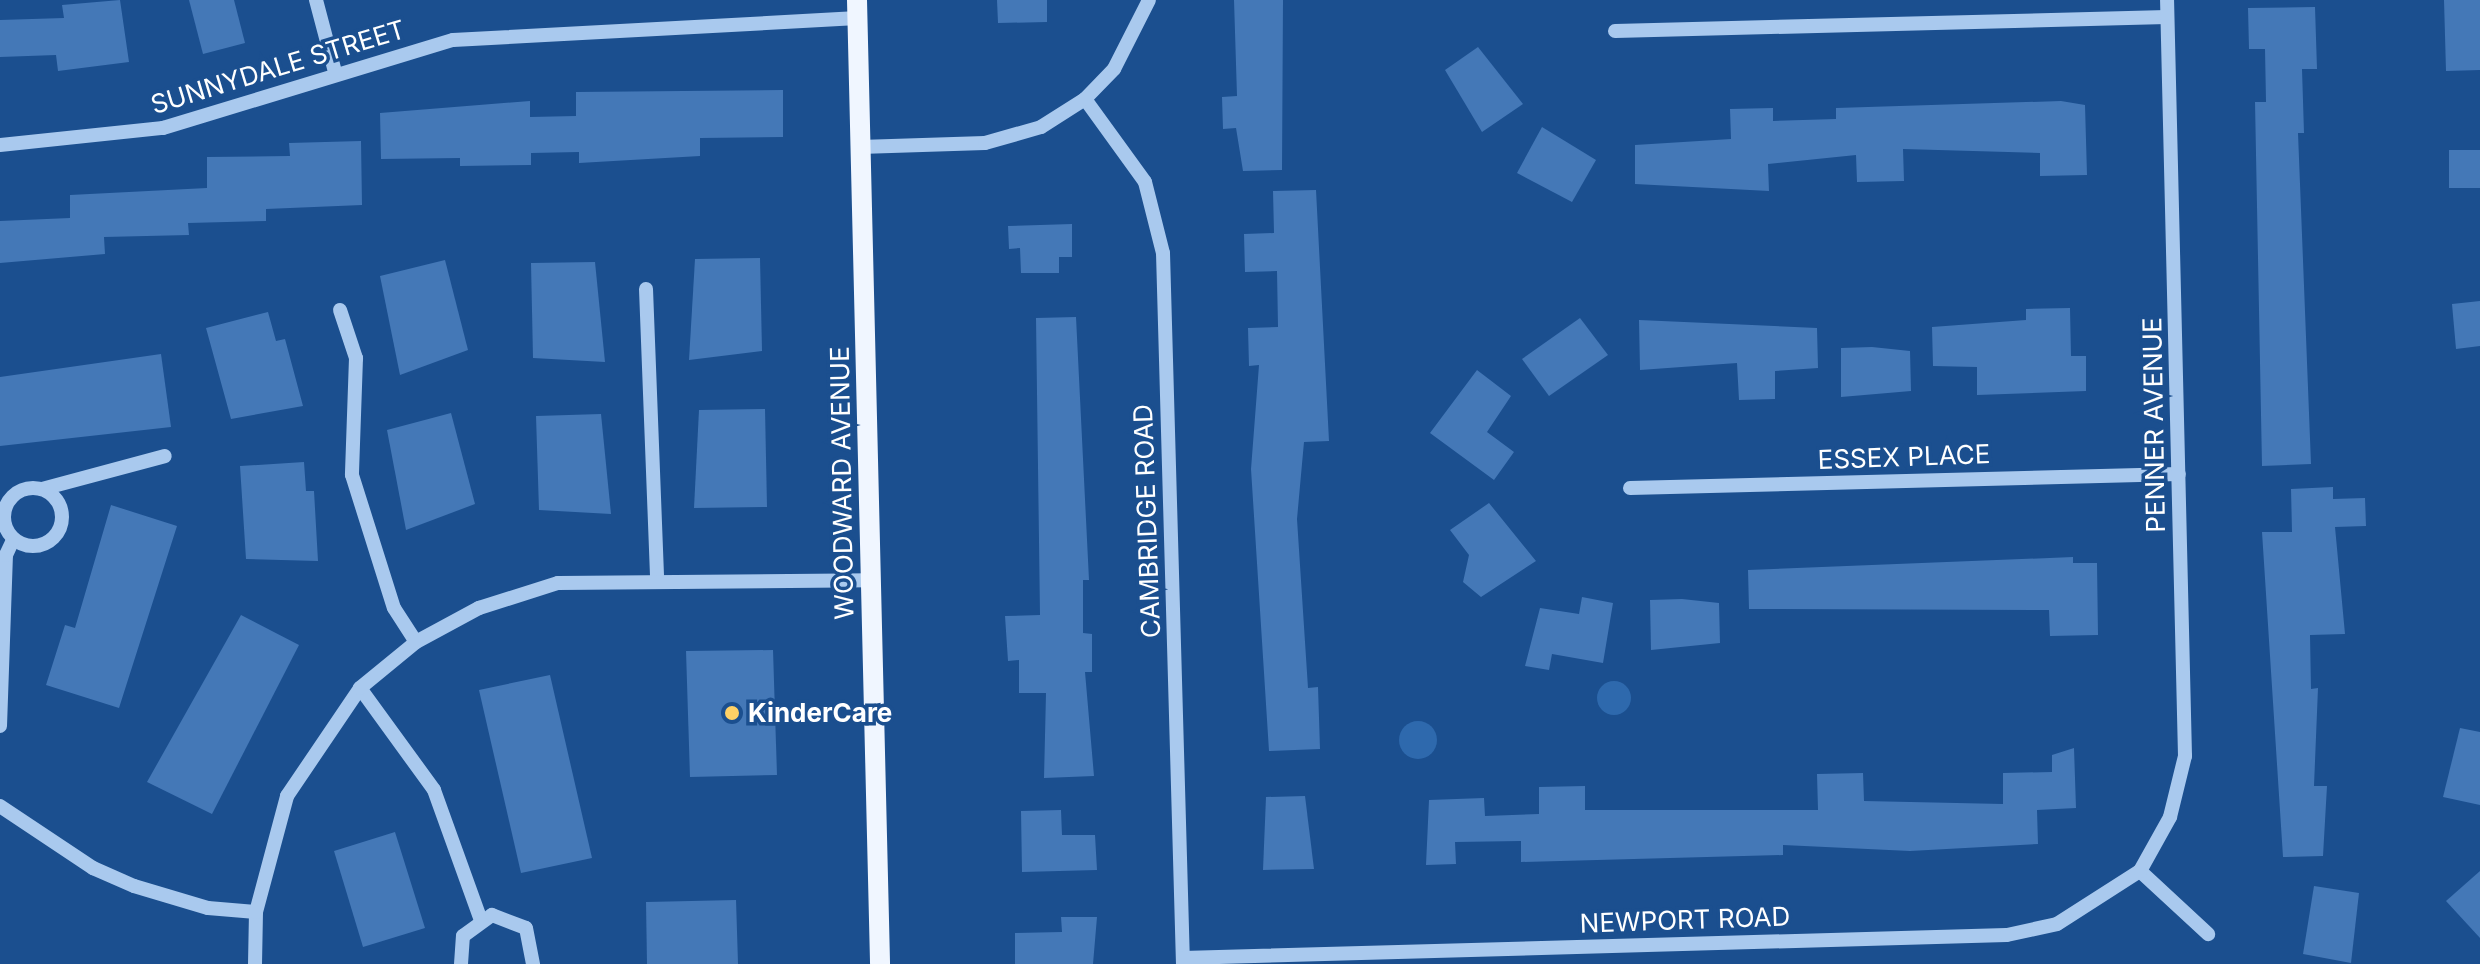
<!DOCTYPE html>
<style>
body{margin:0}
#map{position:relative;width:2480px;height:964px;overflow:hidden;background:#1b4f8f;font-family:Inter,sans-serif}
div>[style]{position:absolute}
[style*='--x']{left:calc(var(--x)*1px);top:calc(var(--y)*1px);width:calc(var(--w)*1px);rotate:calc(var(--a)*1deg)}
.green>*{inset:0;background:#2e69ad}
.round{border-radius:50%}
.building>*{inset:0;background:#4478b7}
.minor>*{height:14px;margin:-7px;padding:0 7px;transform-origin:7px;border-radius:7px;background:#a9c9ee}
.minor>.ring{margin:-7px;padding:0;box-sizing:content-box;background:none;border:14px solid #a9c9ee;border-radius:50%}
.major>*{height:20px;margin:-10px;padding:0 10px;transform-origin:10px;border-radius:10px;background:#f0f6ff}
.dots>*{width:22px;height:22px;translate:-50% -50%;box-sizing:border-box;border:4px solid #1b4f8f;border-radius:50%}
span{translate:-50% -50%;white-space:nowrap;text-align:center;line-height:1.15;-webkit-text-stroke:7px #1b4f8f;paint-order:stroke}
.street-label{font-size:26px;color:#fff}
.poi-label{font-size:26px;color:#fff;font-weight:700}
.left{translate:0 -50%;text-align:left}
</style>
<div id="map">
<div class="green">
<div class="round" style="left:1597px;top:681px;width:34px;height:34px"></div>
<div class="round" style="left:1399px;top:721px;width:38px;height:38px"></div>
</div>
<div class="building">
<div style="clip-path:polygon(120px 0,129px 62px,58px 71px,56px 55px,0 57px,0 20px,64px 18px,62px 5px)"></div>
<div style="clip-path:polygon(189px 0,234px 0,245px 43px,203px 54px)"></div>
<div style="clip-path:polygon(997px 0,1047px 0,1047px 22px,998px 23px)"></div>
<div style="clip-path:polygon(1234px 0,1283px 0,1282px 170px,1243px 171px,1236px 128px,1223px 129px,1222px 97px,1237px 96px)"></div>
<div style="clip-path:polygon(2444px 0,2480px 0,2480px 70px,2446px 71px)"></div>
<div style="clip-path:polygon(2315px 7px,2317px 69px,2302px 69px,2304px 133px,2298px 133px,2311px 464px,2262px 466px,2255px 102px,2266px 102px,2265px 49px,2249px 49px,2248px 8px)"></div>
<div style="clip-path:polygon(1478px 47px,1523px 104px,1482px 132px,1445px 70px)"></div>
<div style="clip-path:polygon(783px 90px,783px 137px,700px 138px,700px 156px,579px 163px,579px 152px,531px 153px,531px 165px,460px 166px,460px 158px,381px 159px,380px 113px,530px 101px,530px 117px,576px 116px,576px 92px)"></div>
<div style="clip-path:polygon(2061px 101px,2085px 105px,2087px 175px,2040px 176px,2040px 153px,1903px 149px,1904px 181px,1857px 182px,1856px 155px,1768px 164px,1769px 191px,1635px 184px,1635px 145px,1731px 139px,1730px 109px,1773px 108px,1773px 121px,1836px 119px,1836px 108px)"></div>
<div style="clip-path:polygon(1542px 127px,1596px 160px,1572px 202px,1517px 173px)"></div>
<div style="clip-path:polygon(361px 141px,362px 205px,266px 209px,266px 221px,188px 223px,189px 235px,104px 237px,105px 254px,0 263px,0 221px,70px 218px,70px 195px,207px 188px,207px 157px,290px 156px,289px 143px)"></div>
<div style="clip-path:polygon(2449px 150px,2480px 150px,2480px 188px,2449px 188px)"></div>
<div style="clip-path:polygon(1316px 190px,1329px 441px,1304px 442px,1297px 519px,1308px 688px,1318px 687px,1320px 749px,1269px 751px,1251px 469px,1259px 365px,1249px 366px,1248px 328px,1278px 327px,1277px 271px,1245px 272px,1244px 234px,1274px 233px,1273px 191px)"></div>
<div style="clip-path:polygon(1072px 224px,1072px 257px,1059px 257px,1059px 273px,1021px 273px,1020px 248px,1009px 249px,1008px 226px)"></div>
<div style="clip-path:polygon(760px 258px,762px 351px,689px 360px,695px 259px)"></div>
<div style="clip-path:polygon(445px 260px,468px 350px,400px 375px,380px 276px)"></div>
<div style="clip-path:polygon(595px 262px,605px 362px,533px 358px,531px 263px)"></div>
<div style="clip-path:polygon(2480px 301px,2480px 346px,2456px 349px,2452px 304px)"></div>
<div style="clip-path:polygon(2070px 308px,2071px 356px,2086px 356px,2086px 391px,1977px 395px,1977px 367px,1933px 366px,1932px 327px,2026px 320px,2026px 309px)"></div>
<div style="clip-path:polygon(268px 312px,276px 341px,285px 339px,303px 406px,231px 419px,206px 328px)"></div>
<div style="clip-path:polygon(1076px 317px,1089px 580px,1083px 580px,1083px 633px,1092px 634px,1092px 672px,1085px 672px,1094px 776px,1044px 778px,1046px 693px,1019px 693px,1019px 660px,1008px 661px,1005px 616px,1040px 615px,1036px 318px)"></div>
<div style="clip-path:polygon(1580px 318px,1608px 355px,1549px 396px,1522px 359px)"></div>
<div style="clip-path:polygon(1639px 320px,1817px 328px,1818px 368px,1775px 371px,1775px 399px,1739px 400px,1737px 363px,1640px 370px)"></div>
<div style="clip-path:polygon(1872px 347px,1910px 351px,1911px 391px,1841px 397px,1841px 348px)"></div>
<div style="clip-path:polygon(161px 354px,171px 427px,0 446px,0 377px)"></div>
<div style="clip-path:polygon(1477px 370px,1511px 396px,1487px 432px,1514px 452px,1494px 480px,1430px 433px)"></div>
<div style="clip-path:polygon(765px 409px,767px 507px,694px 508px,699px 410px)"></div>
<div style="clip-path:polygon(451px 413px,475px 504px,406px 530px,387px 430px)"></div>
<div style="clip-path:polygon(601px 414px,611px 514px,539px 510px,536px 416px)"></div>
<div style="clip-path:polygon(304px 462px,306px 491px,314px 491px,318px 561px,246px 559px,240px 466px)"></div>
<div style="clip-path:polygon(2333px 487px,2333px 499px,2365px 498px,2366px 526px,2335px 527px,2345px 634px,2310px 635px,2311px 689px,2318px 688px,2314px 786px,2327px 786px,2323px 856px,2283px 857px,2262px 532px,2292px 532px,2291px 489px)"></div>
<div style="clip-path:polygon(1489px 503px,1536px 561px,1481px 597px,1463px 582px,1469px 555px,1450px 530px)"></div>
<div style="clip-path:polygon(111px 505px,177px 526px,119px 708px,46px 685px,65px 625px,75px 628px)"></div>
<div style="clip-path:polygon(2073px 557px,2073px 563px,2097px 563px,2098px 635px,2050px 636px,2049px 610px,1749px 609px,1748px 570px)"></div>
<div style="clip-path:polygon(1582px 597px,1613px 603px,1603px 663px,1552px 654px,1549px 670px,1525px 666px,1540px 608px,1579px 614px)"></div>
<div style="clip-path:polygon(1682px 599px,1719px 603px,1720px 643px,1651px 650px,1650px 600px)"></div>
<div style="clip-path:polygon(241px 615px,299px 645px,212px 814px,147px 782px)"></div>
<div style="clip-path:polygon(773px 650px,777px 775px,690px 777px,686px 651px)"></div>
<div style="clip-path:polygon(550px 675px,592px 858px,521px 873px,479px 690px)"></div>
<div style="clip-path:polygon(2460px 728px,2480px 732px,2480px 805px,2443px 797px)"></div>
<div style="clip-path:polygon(2074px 748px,2076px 808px,2037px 810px,2038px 844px,1910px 851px,1783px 845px,1783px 855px,1521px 862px,1521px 841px,1455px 842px,1456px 864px,1426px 865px,1429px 800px,1484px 798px,1485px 816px,1539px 814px,1539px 787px,1585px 786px,1585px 810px,1818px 810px,1817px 774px,1863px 773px,1864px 801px,2003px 804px,2003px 773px,2052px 772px,2052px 755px)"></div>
<div style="clip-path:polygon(1305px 796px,1314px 869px,1263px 870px,1266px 797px)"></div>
<div style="clip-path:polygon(1061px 810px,1062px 835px,1095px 835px,1097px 870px,1022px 872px,1021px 811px)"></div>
<div style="clip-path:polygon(395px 832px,425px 928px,363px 947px,334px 851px)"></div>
<div style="clip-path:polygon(2480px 871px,2480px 938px,2446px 901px)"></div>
<div style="clip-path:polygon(2314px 886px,2359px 893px,2351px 963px,2303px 954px)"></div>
<div style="clip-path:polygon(736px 900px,738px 964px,647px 964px,646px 902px)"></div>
<div style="clip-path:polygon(1061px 917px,1097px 917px,1093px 964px,1015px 964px,1015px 933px,1062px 932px)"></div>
</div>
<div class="minor">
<div style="--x:316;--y:0;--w:74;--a:75.2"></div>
<div style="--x:1615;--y:31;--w:552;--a:-1.45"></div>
<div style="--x:1085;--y:99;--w:102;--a:54.1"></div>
<div style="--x:1145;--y:182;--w:73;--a:75.8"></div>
<div style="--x:1163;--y:253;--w:711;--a:88.39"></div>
<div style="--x:0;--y:145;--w:164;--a:-6"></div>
<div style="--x:163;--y:128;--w:303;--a:-16.9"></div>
<div style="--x:453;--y:40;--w:405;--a:-3.1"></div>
<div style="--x:860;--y:147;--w:125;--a:-1.8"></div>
<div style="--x:985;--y:143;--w:58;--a:-15.9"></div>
<div style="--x:1041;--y:127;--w:52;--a:-32.5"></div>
<div style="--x:1085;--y:99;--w:42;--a:-46"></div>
<div style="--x:1114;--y:69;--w:77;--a:-63.1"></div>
<div style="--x:646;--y:289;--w:288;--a:87.8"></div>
<div style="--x:340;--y:310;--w:51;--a:71.6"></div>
<div style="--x:356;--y:358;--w:117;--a:92"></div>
<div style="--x:352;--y:475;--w:139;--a:72.5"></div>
<div style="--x:394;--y:608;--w:40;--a:57.1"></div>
<div class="ring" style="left:4px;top:488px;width:44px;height:44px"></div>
<div style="--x:1630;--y:488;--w:549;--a:-1.46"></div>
<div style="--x:42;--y:489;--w:127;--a:-15"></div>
<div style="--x:360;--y:688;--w:126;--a:54"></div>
<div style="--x:434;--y:790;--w:136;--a:70.2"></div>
<div style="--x:0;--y:726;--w:171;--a:-88"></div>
<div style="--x:6;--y:555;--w:17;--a:-65"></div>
<div style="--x:0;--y:806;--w:112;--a:33.7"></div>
<div style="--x:93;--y:868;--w:45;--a:23.7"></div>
<div style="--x:134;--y:886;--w:77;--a:16.6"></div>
<div style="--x:208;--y:908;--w:48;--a:4.8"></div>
<div style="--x:2140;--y:871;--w:93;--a:42.8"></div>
<div style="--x:1183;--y:958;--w:824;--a:-1.6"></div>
<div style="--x:2007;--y:935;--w:51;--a:-12.4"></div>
<div style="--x:2057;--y:924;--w:98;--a:-32.6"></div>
<div style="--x:2140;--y:871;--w:62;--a:-60.9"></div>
<div style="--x:2170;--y:817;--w:63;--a:-76.2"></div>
<div style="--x:2185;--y:756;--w:756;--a:-91.36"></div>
<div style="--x:255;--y:964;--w:52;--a:-88.9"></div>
<div style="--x:256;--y:912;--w:120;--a:-75"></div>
<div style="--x:287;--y:796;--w:130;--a:-55.9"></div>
<div style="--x:360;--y:688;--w:72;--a:-39.4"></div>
<div style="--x:416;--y:642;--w:72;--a:-28.4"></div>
<div style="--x:479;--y:608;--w:83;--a:-17.6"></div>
<div style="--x:558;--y:583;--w:313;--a:-0.5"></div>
<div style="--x:461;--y:964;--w:28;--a:-86"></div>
<div style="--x:463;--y:936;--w:36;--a:-36"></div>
<div style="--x:492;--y:915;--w:36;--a:21"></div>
<div style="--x:526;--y:928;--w:37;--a:79"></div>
</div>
<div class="major">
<div style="--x:857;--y:0;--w:964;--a:88.63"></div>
</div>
<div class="dots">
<div style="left:732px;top:713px;background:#ffd166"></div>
</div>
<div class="street-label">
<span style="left:278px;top:67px;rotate:-17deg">SUNNYDALE STREET</span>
<span style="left:2154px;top:425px;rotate:-91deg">PENNER AVENUE</span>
<span style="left:1904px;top:457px;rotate:-2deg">ESSEX PLACE</span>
<span style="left:842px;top:483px;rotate:-91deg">WOODWARD AVENUE</span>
<span style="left:1147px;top:521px;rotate:-92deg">CAMBRIDGE ROAD</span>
<span style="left:1685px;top:920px;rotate:-2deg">NEWPORT ROAD</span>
</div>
<div class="poi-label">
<span class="left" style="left:748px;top:713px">KinderCare</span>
</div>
</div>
